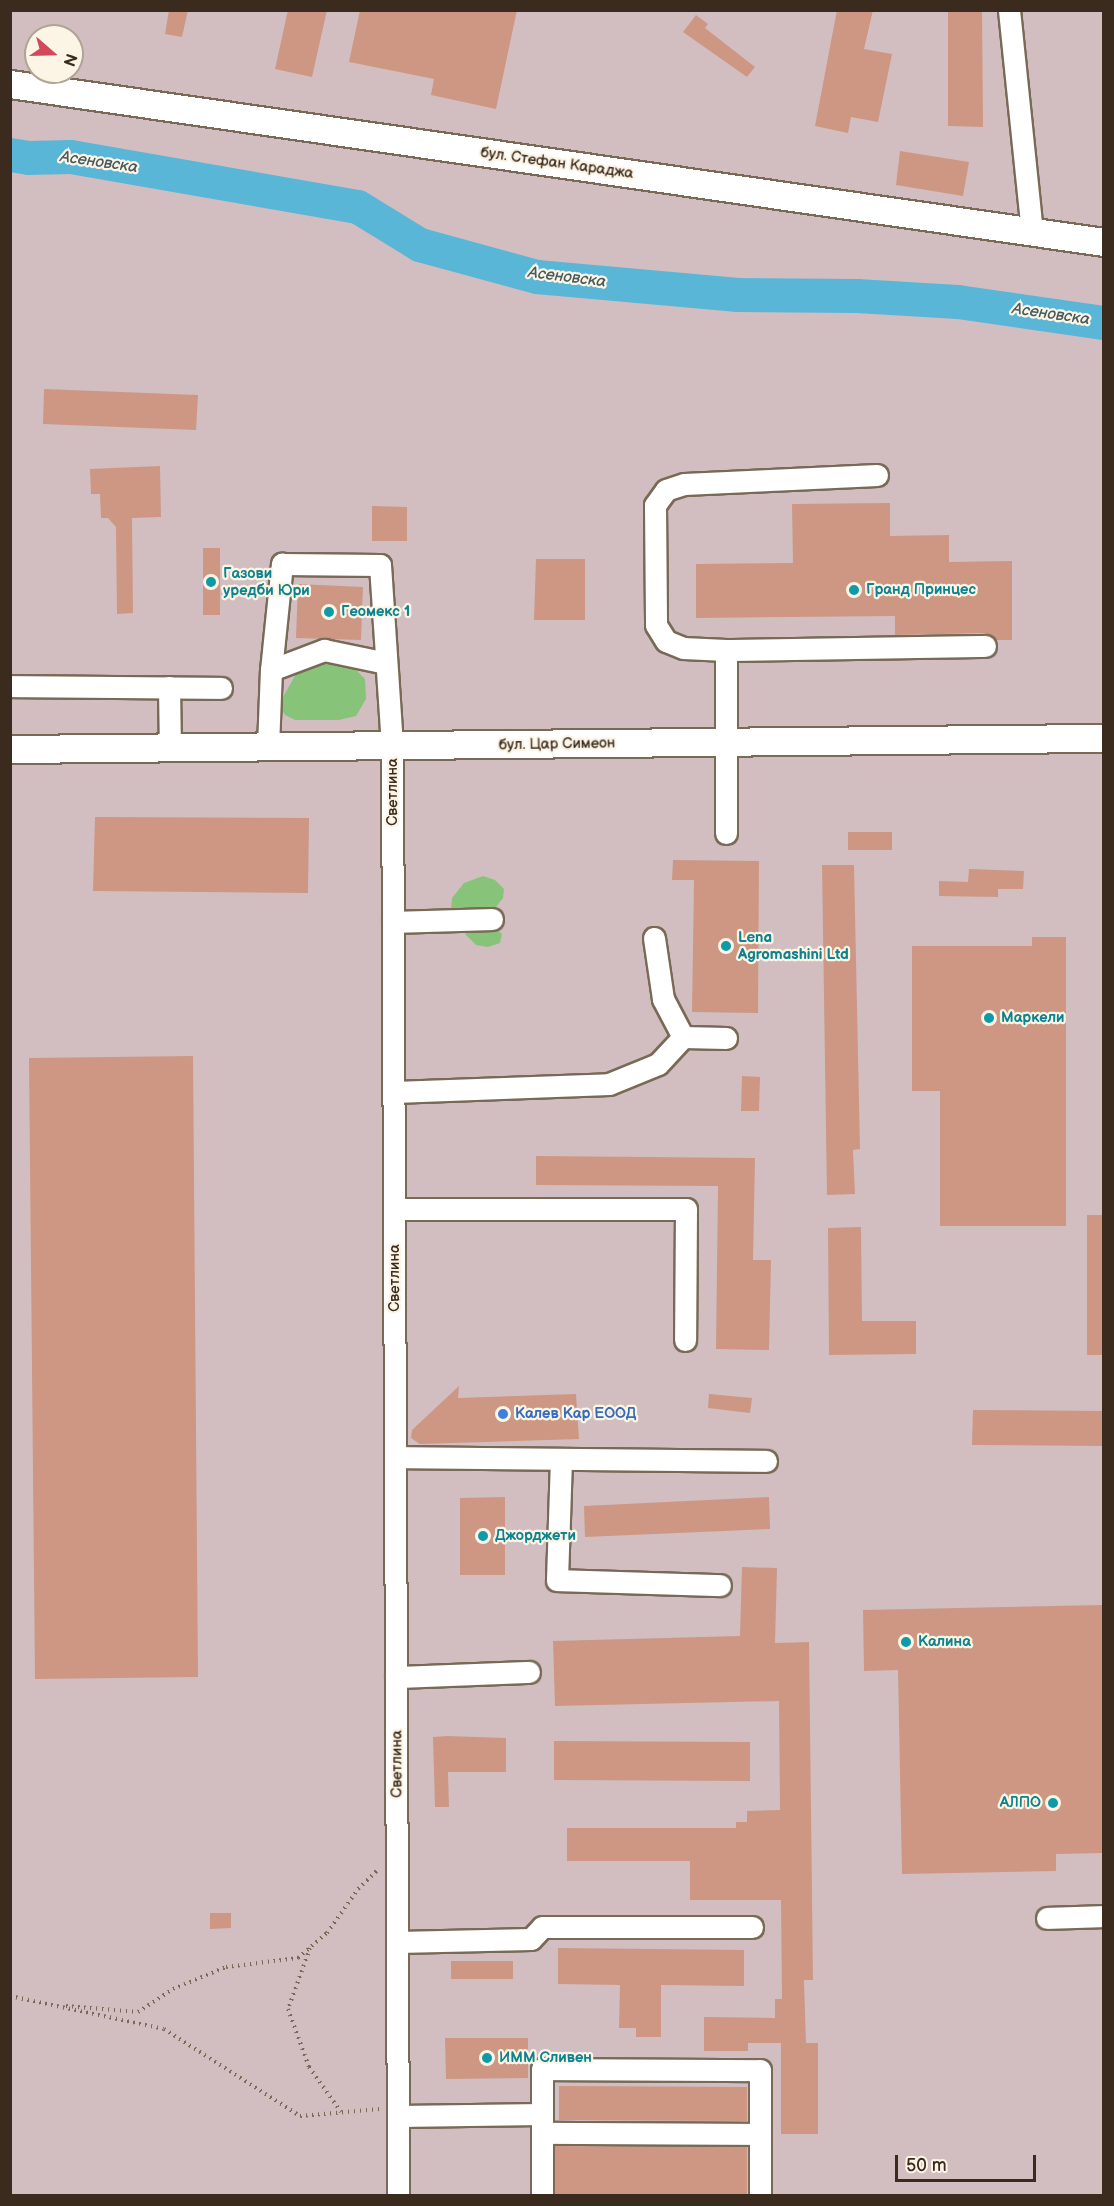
<!DOCTYPE html>
<meta charset="utf-8">
<style>
body{margin:0}
#map{position:relative;width:1114px;height:2206px;overflow:hidden;background:#e9e2bf;font-family:"Balsamiq Sans",sans-serif}
div>[style]{position:absolute}
[style*='--x']{left:calc(var(--x)*1px);top:calc(var(--y)*1px);width:calc(var(--w)*1px);rotate:calc(var(--a)*1deg)}
.industrial>*{inset:0;background:#d2bec1}
.green>*{inset:0;background:#87c47a}
.river>*{height:34px;margin:-17px;padding:0 17px;transform-origin:17px;border-radius:17px;background:#59b6d7}
.building>*{inset:0;background:#cd9783}
.path>*{height:4px;margin-top:-2px;transform-origin:0;background:repeating-linear-gradient(90deg,#786a56 0 1.5px,transparent 0 6px)}
.roads{filter:drop-shadow(2px 0 #786a56) drop-shadow(-2px 0 #786a56) drop-shadow(0 2px #786a56) drop-shadow(0 -2px #786a56)}
.minor>*{height:21px;margin:-10.5px;padding:0 10.5px;transform-origin:10.5px;border-radius:10.5px;background:#fff}
.major>*{height:27px;margin:-13.5px;padding:0 13.5px;transform-origin:13.5px;border-radius:13.5px;background:#fff}
.dots>*{width:16px;height:16px;translate:-50% -50%;box-sizing:border-box;border:3px solid #fcf5e5;border-radius:50%}
span{translate:-50% -50%;white-space:nowrap;text-align:center;line-height:1.15;-webkit-text-stroke:4.5px #fcf5e5;paint-order:stroke}
.street-label{font-size:15px;color:#3b2a1e}
.culture-label{font-size:15px;color:#0d838f;font-weight:700}
.left{translate:0 -50%;text-align:left}
.right{translate:-100% -50%;text-align:right}
.shop-label{font-size:15px;color:#366cbe;font-weight:700}
.water-label{font-size:16px;color:#465b5f;font-style:italic}
.frame{position:absolute;inset:0;border:12px solid #3b2a1e;pointer-events:none}
.north{position:absolute;left:24px;top:24px;width:60px;height:60px;box-sizing:border-box;background:#fcf5e5;border:2px solid #afa495;border-radius:50%;rotate:110deg;font-size:16px;font-weight:700;line-height:24px;text-align:center;color:#3b2a1e}
.north::after{content:'';display:block;margin:auto;width:21px;height:27px;background:#d1495b;clip-path:polygon(50% 0,100% 100%,50% 72%,0 100%)}
.scale{position:absolute;left:895px;top:2155px;width:141px;height:27px;box-sizing:border-box;border:3px solid #3b2a1e;border-top:0;padding-left:8px;font-size:18px;line-height:21px;white-space:nowrap;color:#3b2a1e;-webkit-text-stroke:4px #fcf5e5;paint-order:stroke}
</style>
<div id="map">
<div class="industrial">
<div style="clip-path:polygon(evenodd,11px 11px,1103px 11px,1103px 2195px,11px 2196px,11px 11px,36px 36px,72px 36px,72px 72px,36px 72px,36px 36px)"></div>
</div>
<div class="green">
<div style="clip-path:polygon(334px 662px,353px 667px,365px 679px,366px 699px,356px 716px,339px 720px,295px 720px,285px 715px,279px 704px,296px 674px,309px 664px)"></div>
<div style="clip-path:polygon(483px 876px,495px 880px,504px 889px,503px 898px,495px 908px,451px 911px,452px 898px,464px 883px)"></div>
<div style="clip-path:polygon(495px 928px,502px 934px,500px 943px,488px 947px,476px 945px,465px 934px,469px 930px)"></div>
</div>
<div class="river">
<div style="--x:10;--y:155;--w:18;--a:9"></div>
<div style="--x:28;--y:158;--w:43;--a:-1.3"></div>
<div style="--x:71;--y:157;--w:291;--a:9.9"></div>
<div style="--x:358;--y:207;--w:73;--a:31.5"></div>
<div style="--x:420;--y:245;--w:121;--a:15.3"></div>
<div style="--x:537;--y:277;--w:202;--a:5.1"></div>
<div style="--x:738;--y:295;--w:119;--a:0.5"></div>
<div style="--x:857;--y:296;--w:101;--a:3.4"></div>
<div style="--x:958;--y:302;--w:148;--a:8.2"></div>
</div>
<div class="building">
<div style="clip-path:polygon(169px 10px,188px 10px,182px 37px,165px 34px)"></div>
<div style="clip-path:polygon(288px 10px,327px 10px,312px 77px,275px 69px)"></div>
<div style="clip-path:polygon(360px 10px,517px 10px,496px 109px,431px 95px,434px 79px,349px 62px)"></div>
<div style="clip-path:polygon(837px 10px,873px 10px,864px 49px,892px 54px,878px 122px,851px 117px,848px 133px,815px 126px)"></div>
<div style="clip-path:polygon(948px 10px,982px 10px,983px 127px,948px 126px)"></div>
<div style="clip-path:polygon(696px 15px,708px 24px,705px 28px,755px 67px,747px 77px,683px 32px)"></div>
<div style="clip-path:polygon(900px 151px,969px 162px,963px 196px,896px 185px)"></div>
<div style="clip-path:polygon(44px 389px,198px 395px,196px 430px,43px 424px)"></div>
<div style="clip-path:polygon(160px 466px,161px 517px,132px 518px,133px 613px,117px 614px,116px 527px,108px 518px,101px 518px,100px 494px,91px 494px,90px 469px)"></div>
<div style="clip-path:polygon(890px 503px,890px 536px,949px 535px,949px 562px,1012px 561px,1012px 640px,996px 640px,985px 633px,895px 635px,895px 616px,696px 618px,696px 564px,793px 563px,792px 504px)"></div>
<div style="clip-path:polygon(372px 506px,407px 507px,407px 541px,372px 541px)"></div>
<div style="clip-path:polygon(203px 548px,220px 548px,220px 615px,203px 615px)"></div>
<div style="clip-path:polygon(536px 559px,585px 559px,585px 620px,534px 620px)"></div>
<div style="clip-path:polygon(298px 584px,363px 587px,361px 640px,296px 638px)"></div>
<div style="clip-path:polygon(95px 817px,309px 818px,308px 893px,93px 891px)"></div>
<div style="clip-path:polygon(848px 832px,892px 832px,892px 850px,848px 850px)"></div>
<div style="clip-path:polygon(673px 860px,759px 861px,758px 1013px,692px 1012px,694px 880px,672px 880px)"></div>
<div style="clip-path:polygon(822px 865px,854px 865px,860px 1149px,853px 1150px,855px 1194px,827px 1195px)"></div>
<div style="clip-path:polygon(969px 869px,1024px 871px,1023px 889px,998px 889px,998px 897px,939px 896px,939px 881px,968px 882px)"></div>
<div style="clip-path:polygon(1032px 937px,1066px 937px,1066px 1226px,940px 1226px,940px 1091px,912px 1091px,912px 946px,1032px 946px)"></div>
<div style="clip-path:polygon(193px 1056px,198px 1677px,35px 1679px,29px 1058px)"></div>
<div style="clip-path:polygon(742px 1076px,760px 1077px,759px 1111px,741px 1111px)"></div>
<div style="clip-path:polygon(536px 1156px,755px 1158px,753px 1260px,771px 1260px,769px 1350px,716px 1349px,718px 1186px,536px 1185px)"></div>
<div style="clip-path:polygon(1087px 1215px,1104px 1215px,1104px 1355px,1087px 1355px)"></div>
<div style="clip-path:polygon(861px 1227px,862px 1321px,916px 1321px,916px 1354px,829px 1355px,828px 1228px)"></div>
<div style="clip-path:polygon(459px 1386px,458px 1398px,576px 1394px,579px 1439px,420px 1444px,411px 1438px,412px 1430px)"></div>
<div style="clip-path:polygon(709px 1394px,752px 1398px,750px 1413px,708px 1408px)"></div>
<div style="clip-path:polygon(973px 1410px,1104px 1411px,1104px 1446px,972px 1445px)"></div>
<div style="clip-path:polygon(505px 1497px,505px 1575px,460px 1575px,460px 1498px)"></div>
<div style="clip-path:polygon(769px 1497px,770px 1529px,585px 1537px,584px 1506px)"></div>
<div style="clip-path:polygon(742px 1567px,777px 1568px,775px 1643px,809px 1642px,813px 1980px,804px 1980px,806px 2043px,818px 2043px,818px 2134px,781px 2134px,781px 2043px,748px 2043px,748px 2051px,704px 2051px,704px 2017px,775px 2018px,775px 1999px,782px 1999px,781px 1900px,690px 1900px,690px 1861px,567px 1861px,567px 1828px,736px 1828px,736px 1822px,747px 1822px,747px 1811px,780px 1810px,779px 1701px,555px 1706px,553px 1641px,740px 1636px)"></div>
<div style="clip-path:polygon(1103px 1605px,1104px 1853px,1056px 1854px,1056px 1871px,902px 1874px,898px 1670px,864px 1671px,863px 1610px)"></div>
<div style="clip-path:polygon(447px 1736px,506px 1738px,506px 1772px,448px 1772px,449px 1807px,435px 1807px,433px 1737px)"></div>
<div style="clip-path:polygon(554px 1741px,750px 1742px,750px 1781px,554px 1780px)"></div>
<div style="clip-path:polygon(210px 1913px,231px 1913px,231px 1928px,210px 1929px)"></div>
<div style="clip-path:polygon(558px 1948px,744px 1950px,744px 1986px,661px 1985px,661px 2037px,636px 2037px,636px 2028px,619px 2028px,620px 1985px,558px 1984px)"></div>
<div style="clip-path:polygon(451px 1961px,513px 1961px,513px 1979px,451px 1979px)"></div>
<div style="clip-path:polygon(445px 2038px,528px 2038px,528px 2078px,446px 2079px)"></div>
<div style="clip-path:polygon(559px 2086px,747px 2087px,747px 2121px,559px 2120px)"></div>
<div style="clip-path:polygon(555px 2146px,747px 2147px,747px 2196px,555px 2196px)"></div>
</div>
<div class="path">
<div style="--x:310;--y:1948;--w:65;--a:109.8"></div>
<div style="--x:288;--y:2009;--w:62;--a:70.1"></div>
<div style="--x:309;--y:2067;--w:55;--a:54.6"></div>
<div style="--x:10;--y:1996;--w:157;--a:12.1"></div>
<div style="--x:164;--y:2029;--w:161;--a:32.6"></div>
<div style="--x:300;--y:2116;--w:80;--a:-5"></div>
<div style="--x:66;--y:2006;--w:72;--a:4.8"></div>
<div style="--x:138;--y:2012;--w:42;--a:-33.3"></div>
<div style="--x:173;--y:1989;--w:57;--a:-22.5"></div>
<div style="--x:226;--y:1967;--w:73;--a:-7.1"></div>
<div style="--x:298;--y:1958;--w:38;--a:-41"></div>
<div style="--x:327;--y:1933;--w:54;--a:-54.8"></div>
<div style="--x:358;--y:1889;--w:28;--a:-44"></div>
</div>
<div class="roads">
<div class="minor">
<div style="--x:1009;--y:10;--w:223;--a:84.1"></div>
<div style="--x:877;--y:475;--w:193;--a:177.3"></div>
<div style="--x:684;--y:484;--w:19;--a:162"></div>
<div style="--x:666;--y:490;--w:19;--a:126"></div>
<div style="--x:655;--y:505;--w:120;--a:89.5"></div>
<div style="--x:656;--y:625;--w:19;--a:58"></div>
<div style="--x:666;--y:641;--w:18;--a:22"></div>
<div style="--x:683;--y:648;--w:43;--a:2.7"></div>
<div style="--x:726;--y:650;--w:259;--a:-0.9"></div>
<div style="--x:726;--y:650;--w:183;--a:90"></div>
<div style="--x:271;--y:670;--w:107;--a:-84.1"></div>
<div style="--x:282;--y:564;--w:98;--a:0.6"></div>
<div style="--x:380;--y:565;--w:180;--a:86.2"></div>
<div style="--x:392;--y:745;--w:1451;--a:89.76"></div>
<div style="--x:10;--y:686;--w:211;--a:0.5"></div>
<div style="--x:169;--y:687;--w:61;--a:89.1"></div>
<div style="--x:268;--y:747;--w:77;--a:-87.8"></div>
<div style="--x:271;--y:670;--w:57;--a:-20.7"></div>
<div style="--x:324;--y:650;--w:63;--a:11.8"></div>
<div style="--x:393;--y:922;--w:99;--a:-1.7"></div>
<div style="--x:654;--y:938;--w:62;--a:81.6"></div>
<div style="--x:663;--y:999;--w:43;--a:62.2"></div>
<div style="--x:394;--y:1092;--w:215;--a:-2.1"></div>
<div style="--x:609;--y:1084;--w:53;--a:-22.2"></div>
<div style="--x:658;--y:1064;--w:37;--a:-47"></div>
<div style="--x:683;--y:1037;--w:43;--a:1.3"></div>
<div style="--x:395;--y:1209;--w:291;--a:0"></div>
<div style="--x:686;--y:1209;--w:131;--a:90.4"></div>
<div style="--x:395;--y:1457;--w:371;--a:0.6"></div>
<div style="--x:561;--y:1459;--w:121;--a:91.9"></div>
<div style="--x:557;--y:1580;--w:163;--a:1.8"></div>
<div style="--x:396;--y:1677;--w:133;--a:-2.2"></div>
<div style="--x:1047;--y:1918;--w:57;--a:-2"></div>
<div style="--x:397;--y:1942;--w:134;--a:-1.3"></div>
<div style="--x:531;--y:1939;--w:16;--a:-47"></div>
<div style="--x:542;--y:1927;--w:210;--a:0"></div>
<div style="--x:542;--y:2069;--w:218;--a:0.3"></div>
<div style="--x:760;--y:2070;--w:64;--a:90"></div>
<div style="--x:760;--y:2134;--w:218;--a:-179.7"></div>
<div style="--x:542;--y:2133;--w:64;--a:-90"></div>
<div style="--x:398;--y:2116;--w:144;--a:-0.8"></div>
<div style="--x:542;--y:2196;--w:63;--a:-90"></div>
<div style="--x:760;--y:2196;--w:62;--a:-90"></div>
</div>
<div class="major">
<div style="--x:10;--y:84;--w:1105;--a:8.22"></div>
<div style="--x:10;--y:749;--w:1094;--a:-0.58"></div>
</div>
</div>
<div class="dots">
<div style="left:211px;top:582px;background:#0f9aa8"></div>
<div style="left:854px;top:590px;background:#0f9aa8"></div>
<div style="left:329px;top:612px;background:#0f9aa8"></div>
<div style="left:726px;top:946px;background:#0f9aa8"></div>
<div style="left:989px;top:1018px;background:#0f9aa8"></div>
<div style="left:503px;top:1414px;background:#3f7fe0"></div>
<div style="left:483px;top:1536px;background:#0f9aa8"></div>
<div style="left:906px;top:1642px;background:#0f9aa8"></div>
<div style="left:1053px;top:1803px;background:#0f9aa8"></div>
<div style="left:487px;top:2058px;background:#0f9aa8"></div>
</div>
<div class="street-label">
<span style="left:557px;top:163px;rotate:8deg">бул. Стефан Караджа</span>
<span style="left:557px;top:744px;rotate:-1deg">бул. Цар Симеон</span>
<span style="left:393px;top:792px;rotate:-90deg">Светлина</span>
<span style="left:395px;top:1278px;rotate:-90deg">Светлина</span>
<span style="left:397px;top:1764px;rotate:-90deg">Светлина</span>
</div>
<div class="culture-label">
<span class="left" style="left:223px;top:582px">Газови<br>уредби Юри</span>
<span class="left" style="left:866px;top:590px">Гранд Принцес</span>
<span class="left" style="left:341px;top:612px">Геомекс 1</span>
<span class="left" style="left:738px;top:946px">Lena<br>Agromashini Ltd</span>
<span class="left" style="left:1001px;top:1018px">Маркели</span>
<span class="left" style="left:495px;top:1536px">Джорджети</span>
<span class="left" style="left:918px;top:1642px">Калина</span>
<span class="right" style="left:1041px;top:1803px">АЛПО</span>
<span class="left" style="left:499px;top:2058px">ИММ Сливен</span>
</div>
<div class="shop-label">
<span class="left" style="left:515px;top:1414px">Калев Кар ЕООД</span>
</div>
<div class="water-label">
<span style="left:99px;top:163px;rotate:8deg">Асеновска</span>
<span style="left:567px;top:278px;rotate:7deg">Асеновска</span>
<span style="left:1051px;top:315px;rotate:8deg">Асеновска</span>
</div>
<div class="frame"></div>
<div class="north">N</div>
<div class="scale">50 m</div>
</div>
